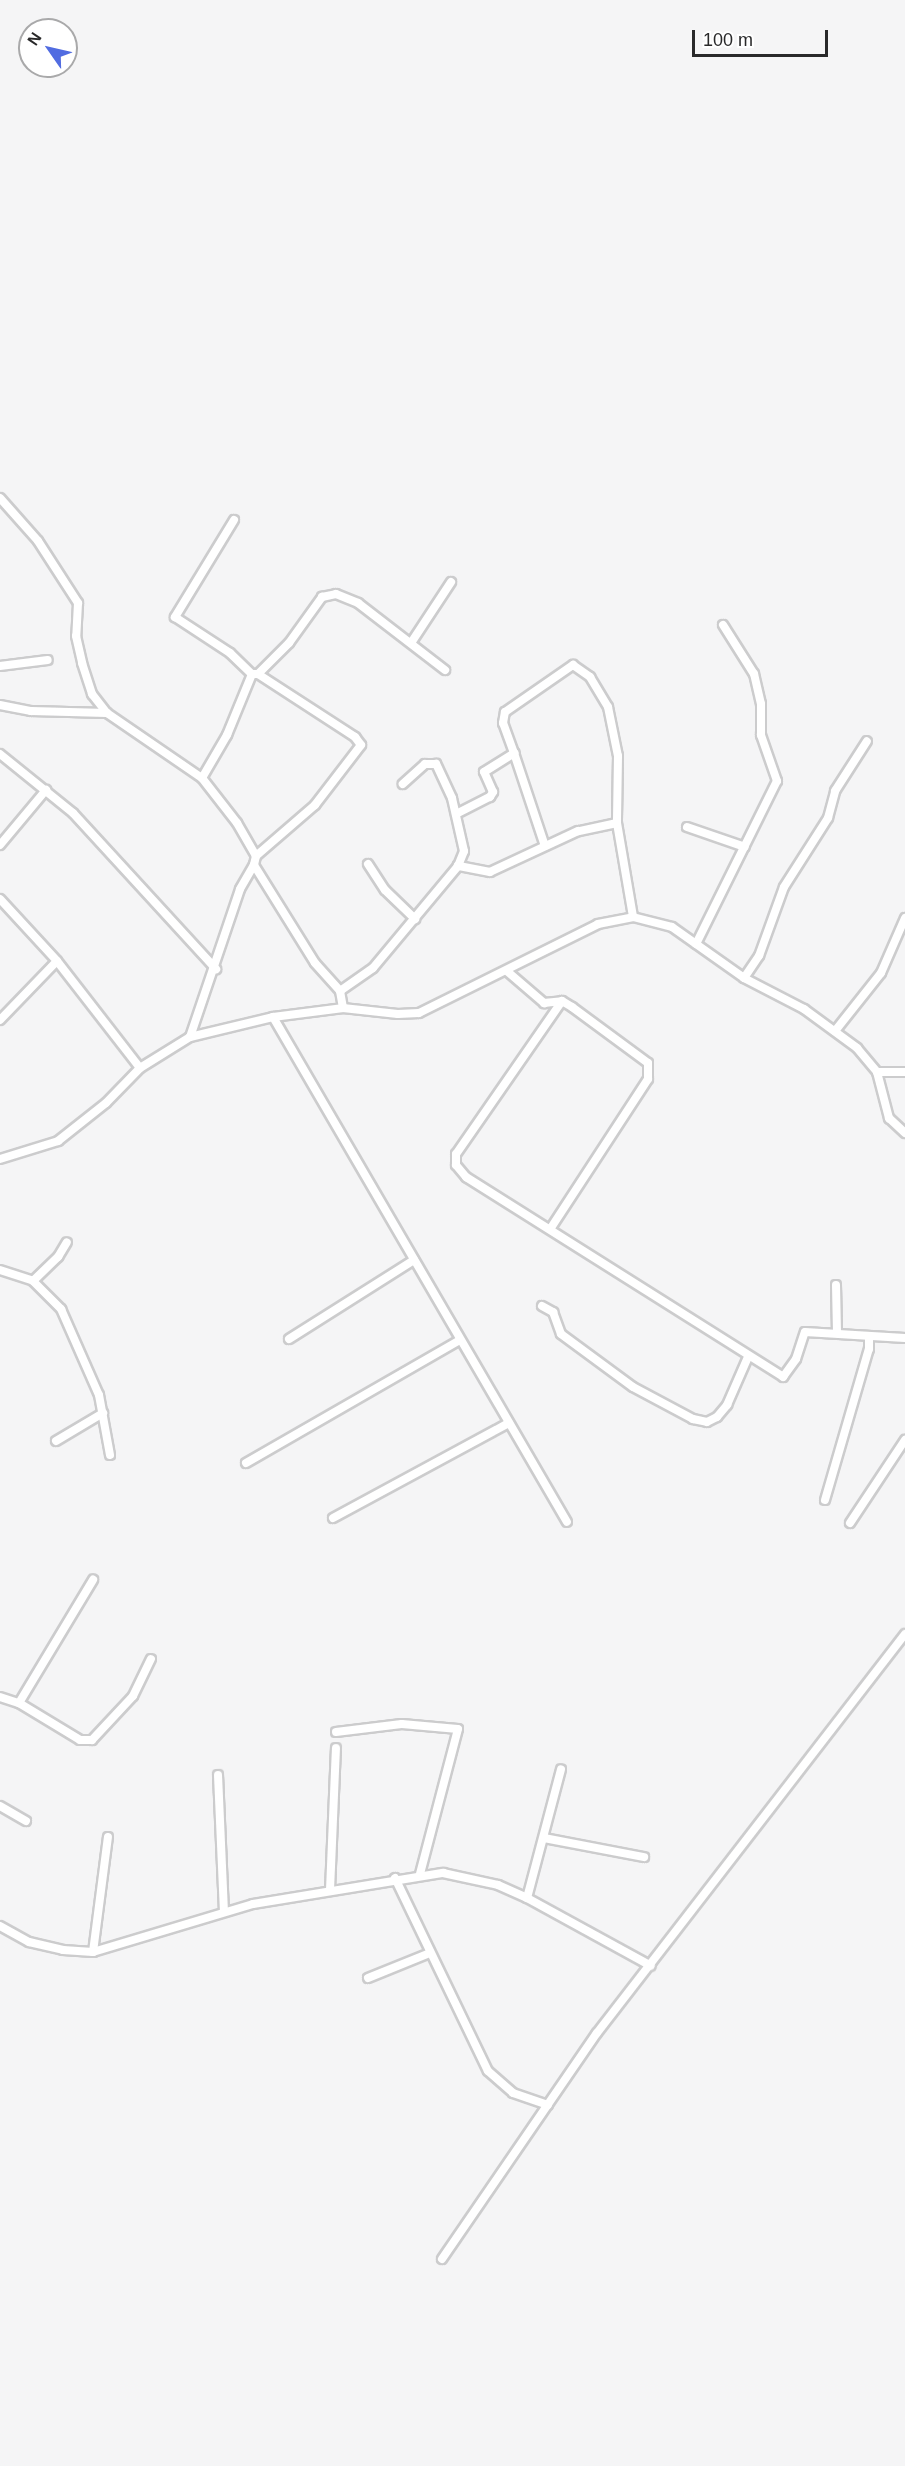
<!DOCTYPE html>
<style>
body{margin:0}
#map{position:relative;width:905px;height:2466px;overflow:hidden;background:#f5f5f6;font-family:Helvetica,sans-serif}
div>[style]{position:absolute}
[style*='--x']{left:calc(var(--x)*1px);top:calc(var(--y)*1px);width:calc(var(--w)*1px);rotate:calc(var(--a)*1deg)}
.roads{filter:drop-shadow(2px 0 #cccccd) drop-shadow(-2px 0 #cccccd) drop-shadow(0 2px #cccccd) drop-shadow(0 -2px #cccccd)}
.street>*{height:8px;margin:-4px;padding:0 4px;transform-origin:4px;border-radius:4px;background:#fff}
span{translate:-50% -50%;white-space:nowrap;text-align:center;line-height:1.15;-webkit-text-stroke:6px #fff;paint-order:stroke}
.north{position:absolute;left:18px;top:18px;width:60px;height:60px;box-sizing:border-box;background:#fff;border:2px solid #a9a9aa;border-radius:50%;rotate:304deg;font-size:16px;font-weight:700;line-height:24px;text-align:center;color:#29292a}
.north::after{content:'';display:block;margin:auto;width:21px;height:27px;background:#516ce1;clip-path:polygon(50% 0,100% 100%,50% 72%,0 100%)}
.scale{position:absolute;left:692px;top:30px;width:136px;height:27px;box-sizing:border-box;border:3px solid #29292a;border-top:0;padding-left:8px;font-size:18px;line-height:21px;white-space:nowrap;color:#29292a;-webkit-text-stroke:4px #fff;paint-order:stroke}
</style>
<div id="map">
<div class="roads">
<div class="street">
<div style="--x:0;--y:498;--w:57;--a:48.5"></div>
<div style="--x:38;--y:541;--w:74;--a:57.2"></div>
<div style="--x:78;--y:603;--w:33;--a:93"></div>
<div style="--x:76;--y:636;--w:28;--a:77"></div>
<div style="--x:82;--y:663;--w:33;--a:72"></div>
<div style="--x:92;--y:694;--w:24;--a:52"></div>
<div style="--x:234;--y:520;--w:114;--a:121.3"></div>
<div style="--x:175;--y:617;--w:66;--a:33.2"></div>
<div style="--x:230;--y:653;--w:30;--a:44"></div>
<div style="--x:252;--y:674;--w:6;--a:0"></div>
<div style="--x:258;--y:674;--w:116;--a:33"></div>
<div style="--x:355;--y:737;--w:10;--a:53"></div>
<div style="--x:361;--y:745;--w:76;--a:127.5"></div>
<div style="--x:315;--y:805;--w:78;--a:139.2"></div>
<div style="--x:411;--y:643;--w:73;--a:-56.7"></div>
<div style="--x:0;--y:666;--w:48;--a:-7.1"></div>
<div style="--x:258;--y:674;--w:44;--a:-45"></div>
<div style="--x:289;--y:643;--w:57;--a:-54.3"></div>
<div style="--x:322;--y:597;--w:14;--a:-12"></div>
<div style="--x:336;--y:594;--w:24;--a:22"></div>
<div style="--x:358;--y:603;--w:110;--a:37.6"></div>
<div style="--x:0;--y:705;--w:32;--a:11"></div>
<div style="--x:31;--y:711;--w:76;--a:1.5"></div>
<div style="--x:107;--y:713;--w:115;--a:34.4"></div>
<div style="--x:202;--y:778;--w:57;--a:52.1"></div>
<div style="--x:237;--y:823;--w:38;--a:60"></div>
<div style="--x:256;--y:856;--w:9;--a:103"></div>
<div style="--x:254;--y:865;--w:115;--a:58.1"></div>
<div style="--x:315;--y:963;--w:38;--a:48"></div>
<div style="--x:514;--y:753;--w:98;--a:71.6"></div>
<div style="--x:0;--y:754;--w:94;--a:38.9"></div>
<div style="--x:73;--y:813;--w:212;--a:47.5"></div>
<div style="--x:202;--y:778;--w:50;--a:-59.8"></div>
<div style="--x:227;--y:735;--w:66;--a:-67.7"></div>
<div style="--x:456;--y:814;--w:38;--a:-27"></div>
<div style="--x:490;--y:797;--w:6;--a:-59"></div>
<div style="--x:493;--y:792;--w:22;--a:-114"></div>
<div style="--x:484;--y:772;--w:36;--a:-32"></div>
<div style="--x:514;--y:753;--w:32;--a:-110"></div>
<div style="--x:503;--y:723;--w:11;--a:-80"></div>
<div style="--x:505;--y:712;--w:83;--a:-34.7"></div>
<div style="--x:573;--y:665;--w:21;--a:35"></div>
<div style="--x:590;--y:677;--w:35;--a:59"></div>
<div style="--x:608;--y:707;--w:50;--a:78.5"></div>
<div style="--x:618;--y:756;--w:67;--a:90.9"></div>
<div style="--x:617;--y:823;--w:40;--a:168"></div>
<div style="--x:578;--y:831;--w:97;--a:155"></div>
<div style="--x:490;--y:872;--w:33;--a:-169"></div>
<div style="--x:617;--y:823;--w:95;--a:80.3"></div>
<div style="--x:687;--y:827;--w:61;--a:19"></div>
<div style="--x:0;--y:845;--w:72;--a:-50.1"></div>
<div style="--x:368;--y:864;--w:31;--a:57"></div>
<div style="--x:385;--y:890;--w:42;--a:44"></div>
<div style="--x:0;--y:899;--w:84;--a:47.4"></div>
<div style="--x:57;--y:961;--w:135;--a:52.2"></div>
<div style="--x:696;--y:944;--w:182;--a:-63.6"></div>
<div style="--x:777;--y:781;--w:49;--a:-109.2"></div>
<div style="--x:761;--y:735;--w:31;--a:-90"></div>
<div style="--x:761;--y:704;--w:31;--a:-103"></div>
<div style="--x:754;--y:674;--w:58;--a:-122.3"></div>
<div style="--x:508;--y:972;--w:48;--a:40.7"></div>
<div style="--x:544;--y:1003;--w:18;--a:-6"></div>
<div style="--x:562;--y:1001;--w:12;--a:31"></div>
<div style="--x:572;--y:1007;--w:94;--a:36.4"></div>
<div style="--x:648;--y:1063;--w:16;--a:90"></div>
<div style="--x:648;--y:1079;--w:178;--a:123.1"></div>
<div style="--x:744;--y:978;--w:27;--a:-56"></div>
<div style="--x:759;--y:956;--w:73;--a:-70.1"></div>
<div style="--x:784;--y:887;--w:82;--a:-57.5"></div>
<div style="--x:828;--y:818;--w:28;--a:-75"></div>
<div style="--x:835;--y:791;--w:59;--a:-57.4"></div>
<div style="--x:562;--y:1001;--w:186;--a:124.7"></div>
<div style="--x:456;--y:1154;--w:11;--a:90"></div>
<div style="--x:456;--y:1165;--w:16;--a:50"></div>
<div style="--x:466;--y:1177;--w:375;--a:32.2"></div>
<div style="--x:783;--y:1377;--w:22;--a:-54"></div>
<div style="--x:796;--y:1359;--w:28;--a:-72"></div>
<div style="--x:805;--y:1332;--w:100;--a:3.4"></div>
<div style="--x:343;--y:1008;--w:17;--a:-100"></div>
<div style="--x:340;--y:991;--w:40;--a:-34.9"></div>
<div style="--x:373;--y:968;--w:133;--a:-50.2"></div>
<div style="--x:458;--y:866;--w:16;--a:-68"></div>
<div style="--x:464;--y:851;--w:54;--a:-102.8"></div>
<div style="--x:452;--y:798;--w:38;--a:-115"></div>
<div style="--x:436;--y:764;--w:11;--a:180"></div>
<div style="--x:425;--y:764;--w:30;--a:138"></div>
<div style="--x:273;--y:1017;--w:584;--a:59.79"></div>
<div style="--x:0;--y:1020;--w:82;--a:-46"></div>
<div style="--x:835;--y:1031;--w:74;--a:-51.6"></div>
<div style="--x:881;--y:973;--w:60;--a:-66.4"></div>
<div style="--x:190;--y:1037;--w:156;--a:-71.3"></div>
<div style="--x:240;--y:889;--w:28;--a:-60"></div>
<div style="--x:877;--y:1072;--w:28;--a:0"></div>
<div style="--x:0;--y:1159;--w:61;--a:-17.2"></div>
<div style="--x:58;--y:1141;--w:61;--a:-38.4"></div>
<div style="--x:106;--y:1103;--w:49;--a:-45.8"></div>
<div style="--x:140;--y:1068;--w:59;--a:-31.8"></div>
<div style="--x:190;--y:1037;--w:85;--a:-13.5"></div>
<div style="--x:273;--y:1017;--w:71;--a:-7.3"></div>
<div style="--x:343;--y:1008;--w:55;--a:6.2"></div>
<div style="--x:398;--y:1014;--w:21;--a:-3"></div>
<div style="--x:419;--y:1013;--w:200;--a:-26.4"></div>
<div style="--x:598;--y:924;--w:36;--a:-11"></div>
<div style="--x:633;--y:917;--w:40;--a:14.4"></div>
<div style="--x:672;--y:927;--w:88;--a:35.3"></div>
<div style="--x:744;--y:978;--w:68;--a:27.3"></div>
<div style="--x:804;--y:1009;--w:66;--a:36.3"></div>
<div style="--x:857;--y:1048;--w:31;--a:50"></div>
<div style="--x:877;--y:1072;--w:48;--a:75.4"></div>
<div style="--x:889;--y:1118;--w:22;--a:43"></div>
<div style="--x:0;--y:1270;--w:35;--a:18"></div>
<div style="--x:33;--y:1281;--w:40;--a:45"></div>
<div style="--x:61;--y:1309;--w:94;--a:66.2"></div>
<div style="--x:99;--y:1395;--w:61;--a:79.6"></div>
<div style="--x:33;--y:1281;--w:35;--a:-44"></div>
<div style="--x:58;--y:1257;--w:17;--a:-59"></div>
<div style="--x:836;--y:1285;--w:48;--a:88.8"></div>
<div style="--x:542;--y:1306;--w:13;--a:29"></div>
<div style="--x:553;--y:1312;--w:23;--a:70"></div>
<div style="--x:561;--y:1334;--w:89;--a:36.4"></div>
<div style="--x:633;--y:1387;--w:68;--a:28.1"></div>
<div style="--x:693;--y:1419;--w:14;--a:12"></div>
<div style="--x:707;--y:1422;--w:11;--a:-27"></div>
<div style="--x:717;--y:1417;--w:16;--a:-50"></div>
<div style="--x:727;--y:1405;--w:52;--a:-66.4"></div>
<div style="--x:289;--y:1339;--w:148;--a:-32.3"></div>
<div style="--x:56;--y:1441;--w:55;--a:-30.8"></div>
<div style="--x:246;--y:1463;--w:247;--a:-29.9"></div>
<div style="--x:825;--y:1500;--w:157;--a:-73.8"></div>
<div style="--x:869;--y:1349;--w:13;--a:-90"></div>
<div style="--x:333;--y:1518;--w:200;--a:-28.4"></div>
<div style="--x:850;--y:1523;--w:100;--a:-56.5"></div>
<div style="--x:0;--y:1697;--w:20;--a:18"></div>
<div style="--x:19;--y:1703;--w:71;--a:31.2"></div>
<div style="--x:80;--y:1740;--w:12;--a:0"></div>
<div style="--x:92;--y:1740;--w:60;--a:-47"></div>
<div style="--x:133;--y:1696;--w:41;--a:-64.1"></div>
<div style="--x:19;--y:1703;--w:144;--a:-59"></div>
<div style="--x:336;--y:1732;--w:66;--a:-6.9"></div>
<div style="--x:402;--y:1724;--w:56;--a:5.1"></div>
<div style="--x:458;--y:1729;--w:150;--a:104.7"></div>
<div style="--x:218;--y:1775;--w:136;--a:87.5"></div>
<div style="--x:0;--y:1806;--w:30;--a:30"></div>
<div style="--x:544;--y:1838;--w:102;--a:10.8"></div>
<div style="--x:395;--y:1878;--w:214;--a:64.3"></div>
<div style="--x:488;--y:2071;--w:33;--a:41"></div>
<div style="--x:513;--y:2093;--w:37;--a:19"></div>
<div style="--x:330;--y:1890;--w:142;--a:-87.6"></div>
<div style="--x:527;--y:1898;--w:133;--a:-75.2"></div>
<div style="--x:0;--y:1926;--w:33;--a:29"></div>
<div style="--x:29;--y:1942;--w:35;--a:13"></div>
<div style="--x:63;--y:1950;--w:30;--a:4"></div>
<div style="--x:93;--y:1952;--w:167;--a:-16.7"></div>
<div style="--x:253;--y:1904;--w:193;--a:-9.3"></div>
<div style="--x:443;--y:1873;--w:56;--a:12.3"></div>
<div style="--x:498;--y:1885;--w:32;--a:24"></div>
<div style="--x:527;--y:1898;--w:141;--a:28.7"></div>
<div style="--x:93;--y:1952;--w:116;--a:-82.6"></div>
<div style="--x:368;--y:1978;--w:67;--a:-22"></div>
<div style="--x:442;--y:2259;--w:274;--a:-55.6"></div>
<div style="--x:597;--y:2033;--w:504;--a:-52.33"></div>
</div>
</div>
<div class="north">N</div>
<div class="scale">100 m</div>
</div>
